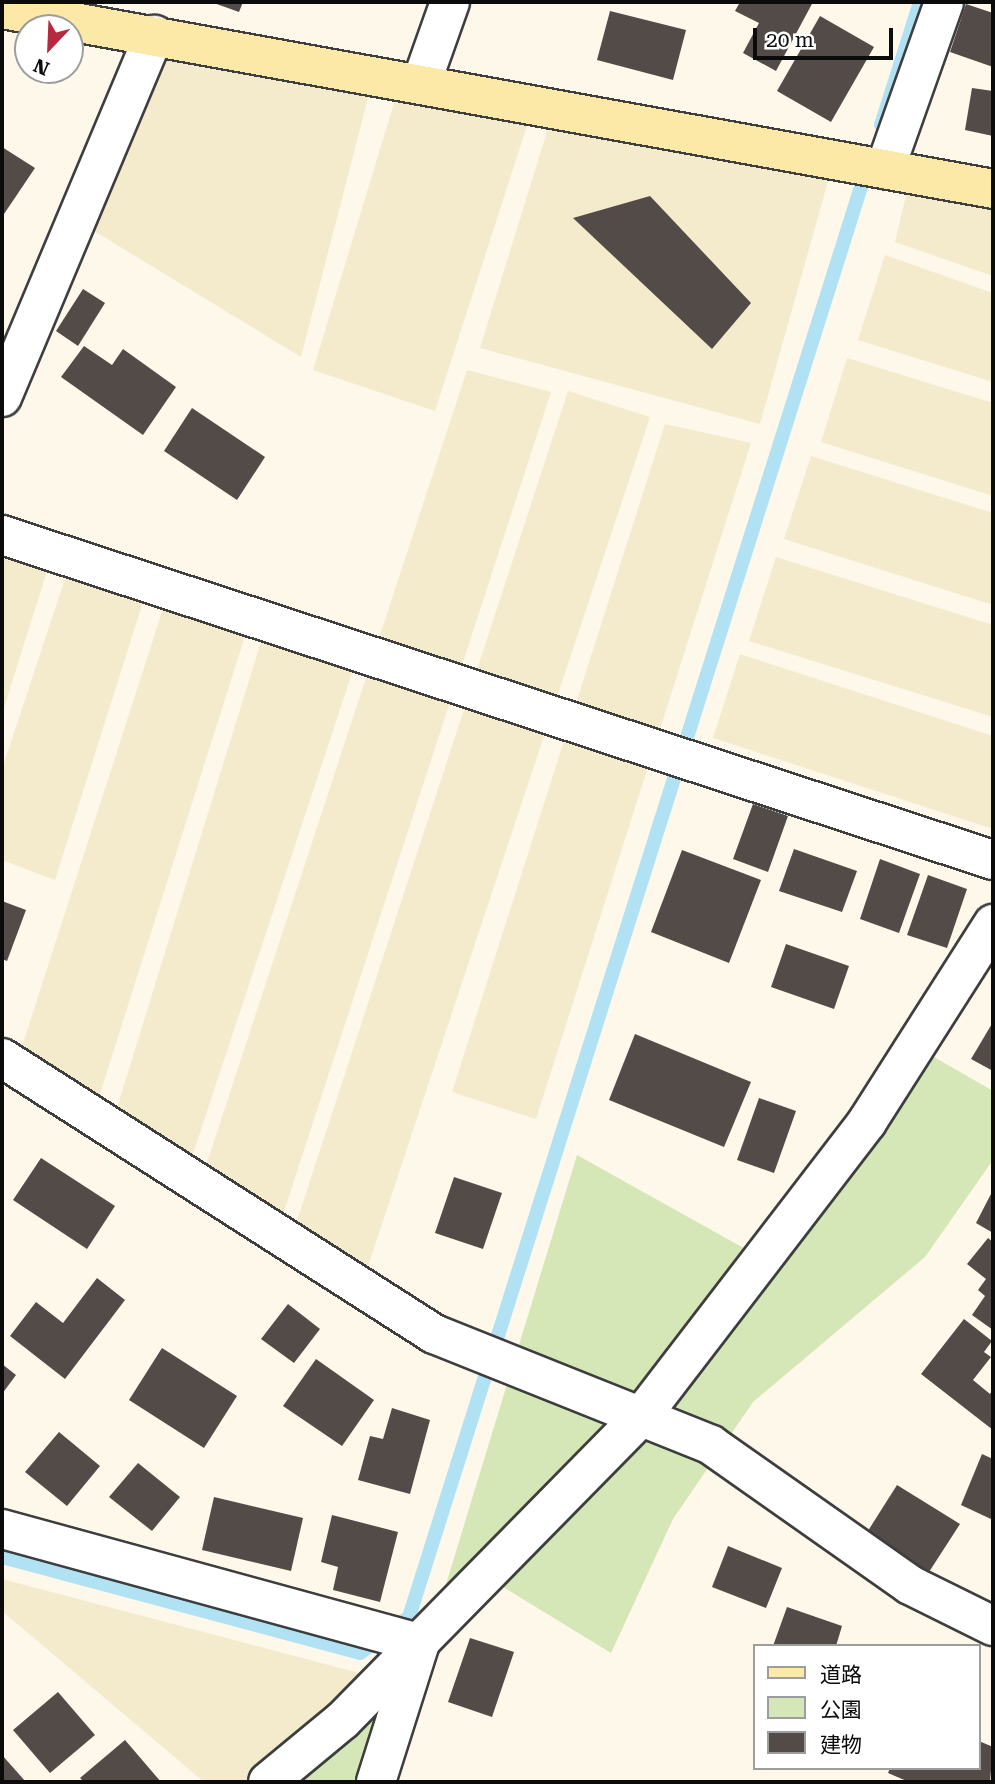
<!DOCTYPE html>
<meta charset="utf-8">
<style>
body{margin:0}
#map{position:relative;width:995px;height:1784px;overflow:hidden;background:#fef8ea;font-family:"Roboto Serif","Noto Sans JP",serif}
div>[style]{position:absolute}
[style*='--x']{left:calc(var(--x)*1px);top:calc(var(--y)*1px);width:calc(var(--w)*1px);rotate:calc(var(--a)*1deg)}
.farmland>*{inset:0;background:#f3ebcc}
.green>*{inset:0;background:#d5e7b6}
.stream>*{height:14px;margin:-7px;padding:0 7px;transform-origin:7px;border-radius:7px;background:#b1e2f4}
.building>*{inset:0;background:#534b48}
.roads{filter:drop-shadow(2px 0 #3e3e3e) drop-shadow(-2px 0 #3e3e3e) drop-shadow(0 2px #3e3e3e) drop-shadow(0 -2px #3e3e3e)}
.street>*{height:38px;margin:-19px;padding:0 19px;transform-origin:19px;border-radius:19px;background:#fff}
.secondary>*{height:38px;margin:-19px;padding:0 19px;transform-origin:19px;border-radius:19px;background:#fce9a7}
span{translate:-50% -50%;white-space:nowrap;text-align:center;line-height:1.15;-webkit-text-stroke:7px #fff;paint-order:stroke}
.frame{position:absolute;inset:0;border:4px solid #0b0b0b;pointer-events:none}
.legend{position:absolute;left:753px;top:1644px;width:228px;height:126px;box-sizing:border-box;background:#fff;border:2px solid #9d9d9d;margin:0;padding:9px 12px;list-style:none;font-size:21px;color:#0b0b0b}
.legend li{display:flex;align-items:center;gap:14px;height:35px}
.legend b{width:35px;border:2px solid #9d9d9d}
.north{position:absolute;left:14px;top:14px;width:70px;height:70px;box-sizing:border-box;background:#fff;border:2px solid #9d9d9d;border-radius:50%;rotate:203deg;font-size:19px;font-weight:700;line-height:28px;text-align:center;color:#0b0b0b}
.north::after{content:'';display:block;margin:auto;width:24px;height:32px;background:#b6293f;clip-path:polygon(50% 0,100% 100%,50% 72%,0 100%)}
.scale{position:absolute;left:753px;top:28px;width:140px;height:32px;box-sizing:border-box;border:4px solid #0b0b0b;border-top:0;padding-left:9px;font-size:21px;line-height:24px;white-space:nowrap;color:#0b0b0b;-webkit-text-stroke:5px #fff;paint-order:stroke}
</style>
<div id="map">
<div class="farmland">
<div style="clip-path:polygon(147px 52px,374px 75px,301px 357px,76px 220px)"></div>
<div style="clip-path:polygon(401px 80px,534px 104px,435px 411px,313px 370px)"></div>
<div style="clip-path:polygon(554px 109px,834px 160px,760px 424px,480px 348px)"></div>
<div style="clip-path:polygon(911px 174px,993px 190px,993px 276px,895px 242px)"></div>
<div style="clip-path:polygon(885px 255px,993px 293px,993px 382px,858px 340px)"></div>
<div style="clip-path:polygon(847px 358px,993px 403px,993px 496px,821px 442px)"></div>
<div style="clip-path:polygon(467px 370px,551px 392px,277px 1233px,200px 1184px)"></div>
<div style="clip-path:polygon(568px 391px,650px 417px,361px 1287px,290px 1242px)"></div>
<div style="clip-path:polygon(665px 424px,751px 443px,536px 1119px,452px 1092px)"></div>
<div style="clip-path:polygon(811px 456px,993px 513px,993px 605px,784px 539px)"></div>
<div style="clip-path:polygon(2px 532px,54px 549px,2px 714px)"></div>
<div style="clip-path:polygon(776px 557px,993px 625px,993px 717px,749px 641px)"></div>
<div style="clip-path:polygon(72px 558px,149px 583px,55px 880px,2px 860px,2px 769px)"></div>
<div style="clip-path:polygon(169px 590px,251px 617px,93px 1116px,16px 1065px)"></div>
<div style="clip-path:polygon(267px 622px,359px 652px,186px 1175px,112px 1124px)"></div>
<div style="clip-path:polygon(740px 654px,993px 736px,993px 829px,713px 738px)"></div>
<div style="clip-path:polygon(2px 1579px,363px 1674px,245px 1782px,204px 1782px,2px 1611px)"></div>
</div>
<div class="green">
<div style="clip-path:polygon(915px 1046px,993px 1091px,993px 1160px,925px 1257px,753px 1402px,673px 1519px,611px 1653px,485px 1576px,432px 1630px,577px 1155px,749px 1251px)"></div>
<div style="clip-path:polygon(410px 1675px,376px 1782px,274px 1782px)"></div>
</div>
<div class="stream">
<div style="--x:881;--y:125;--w:129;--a:-72.4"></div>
<div style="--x:2;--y:1557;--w:371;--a:15"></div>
<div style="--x:360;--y:1653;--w:61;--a:-36.3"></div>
<div style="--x:409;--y:1617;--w:1520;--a:-72.46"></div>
</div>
<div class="building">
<div style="clip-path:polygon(211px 2px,243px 2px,239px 12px)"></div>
<div style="clip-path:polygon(740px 2px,813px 2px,776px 71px,743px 53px,759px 23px,735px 11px)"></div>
<div style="clip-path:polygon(966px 4px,993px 13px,993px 67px,950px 52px)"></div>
<div style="clip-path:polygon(610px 11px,686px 30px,673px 80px,597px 60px)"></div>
<div style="clip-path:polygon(820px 16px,874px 47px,831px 122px,777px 91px)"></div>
<div style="clip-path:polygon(972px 88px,993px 91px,993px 136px,965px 130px)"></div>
<div style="clip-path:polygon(2px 147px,35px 168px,2px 217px)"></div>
<div style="clip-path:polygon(650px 196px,751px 303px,712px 349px,573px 218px)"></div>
<div style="clip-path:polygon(83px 289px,105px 303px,78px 346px,56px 331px)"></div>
<div style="clip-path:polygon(84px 346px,112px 365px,123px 349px,176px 387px,143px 435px,61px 377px)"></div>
<div style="clip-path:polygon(192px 408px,265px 457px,237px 500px,164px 451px)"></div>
<div style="clip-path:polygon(753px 804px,788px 816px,768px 872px,733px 859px)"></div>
<div style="clip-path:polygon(794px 849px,857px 871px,842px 912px,779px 891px)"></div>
<div style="clip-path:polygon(682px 850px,761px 880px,729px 963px,651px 932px)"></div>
<div style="clip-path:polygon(880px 859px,920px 874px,899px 933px,860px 919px)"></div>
<div style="clip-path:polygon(928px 875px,967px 889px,947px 948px,907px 935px)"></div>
<div style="clip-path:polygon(2px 901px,26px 910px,7px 961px,2px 959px)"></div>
<div style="clip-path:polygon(786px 944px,849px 966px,834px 1009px,771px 987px)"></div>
<div style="clip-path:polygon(993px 1022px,993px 1071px,971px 1059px)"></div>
<div style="clip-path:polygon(635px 1034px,751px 1082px,724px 1147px,609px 1100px)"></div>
<div style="clip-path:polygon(759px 1098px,796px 1111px,774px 1173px,737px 1160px)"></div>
<div style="clip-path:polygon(41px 1158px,115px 1206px,87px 1249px,13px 1200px)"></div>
<div style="clip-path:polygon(454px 1177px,502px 1193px,483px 1249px,435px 1233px)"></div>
<div style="clip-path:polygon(993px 1190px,993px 1233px,976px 1223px)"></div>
<div style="clip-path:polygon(988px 1238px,993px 1242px,993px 1330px,972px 1315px,985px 1296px,978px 1290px,986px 1279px,967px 1264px)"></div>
<div style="clip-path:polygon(97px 1278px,125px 1300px,65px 1379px,10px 1336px,36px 1302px,63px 1323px)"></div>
<div style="clip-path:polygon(288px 1304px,320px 1329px,294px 1363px,261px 1339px)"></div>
<div style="clip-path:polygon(964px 1319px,992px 1341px,984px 1352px,991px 1357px,973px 1380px,990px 1394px,993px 1389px,993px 1430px,921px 1374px)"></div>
<div style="clip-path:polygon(162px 1348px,237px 1396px,204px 1448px,129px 1400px)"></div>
<div style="clip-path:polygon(316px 1359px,374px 1400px,342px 1446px,283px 1406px)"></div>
<div style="clip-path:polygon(2px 1364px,16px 1375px,2px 1394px)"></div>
<div style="clip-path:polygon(392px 1408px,430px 1420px,410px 1494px,358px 1480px,370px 1436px,383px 1439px)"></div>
<div style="clip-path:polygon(59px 1432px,100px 1466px,67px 1506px,25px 1472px)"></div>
<div style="clip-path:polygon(982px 1454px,993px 1459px,993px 1520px,961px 1505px)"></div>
<div style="clip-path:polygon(138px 1463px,180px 1497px,152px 1531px,109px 1497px)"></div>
<div style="clip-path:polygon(897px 1485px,960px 1524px,929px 1572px,866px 1534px)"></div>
<div style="clip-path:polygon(214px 1497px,303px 1518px,291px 1571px,202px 1550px)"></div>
<div style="clip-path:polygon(332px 1515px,398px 1532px,380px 1602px,333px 1590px,338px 1567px,321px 1562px)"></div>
<div style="clip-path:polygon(728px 1546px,782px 1568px,766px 1608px,712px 1587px)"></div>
<div style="clip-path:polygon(787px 1607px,842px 1626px,836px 1646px,773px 1646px)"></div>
<div style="clip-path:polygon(470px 1638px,514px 1652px,492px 1717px,448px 1702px)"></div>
<div style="clip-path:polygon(58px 1692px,95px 1735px,50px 1773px,13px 1730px)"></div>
<div style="clip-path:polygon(125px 1740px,161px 1782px,84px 1782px,80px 1778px)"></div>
<div style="clip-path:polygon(979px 1741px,993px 1747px,990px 1782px,909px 1782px,888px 1773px,890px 1768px,979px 1768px)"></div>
<div style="clip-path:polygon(2px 1755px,26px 1782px,2px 1782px)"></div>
</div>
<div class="roads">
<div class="street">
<div style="--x:421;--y:84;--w:87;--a:-70.5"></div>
<div style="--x:885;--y:169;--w:177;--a:-70.5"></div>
<div style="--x:2;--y:397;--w:393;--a:-67.2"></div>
<div style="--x:2;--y:535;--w:1043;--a:18.16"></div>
<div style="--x:2;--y:1058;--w:513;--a:32.57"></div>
<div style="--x:434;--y:1334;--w:298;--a:21.8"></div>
<div style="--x:711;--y:1445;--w:243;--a:35.1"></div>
<div style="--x:910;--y:1585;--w:93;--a:26.3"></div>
<div style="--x:2;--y:1529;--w:433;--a:15.3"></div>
<div style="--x:420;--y:1643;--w:146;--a:107.6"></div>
<div style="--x:268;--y:1782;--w:97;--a:-39.6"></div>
<div style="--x:343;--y:1720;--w:424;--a:-45.5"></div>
<div style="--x:640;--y:1418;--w:373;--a:-52.5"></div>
<div style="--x:867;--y:1122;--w:235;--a:-57.5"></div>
</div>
<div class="secondary">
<div style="--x:2;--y:9;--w:1007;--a:10.29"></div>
</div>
</div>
<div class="frame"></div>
<ul class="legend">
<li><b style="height:9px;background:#fce9a7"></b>道路</li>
<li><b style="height:19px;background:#d5e7b6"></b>公園</li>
<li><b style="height:19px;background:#534b48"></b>建物</li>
</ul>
<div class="north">N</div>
<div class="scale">20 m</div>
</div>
